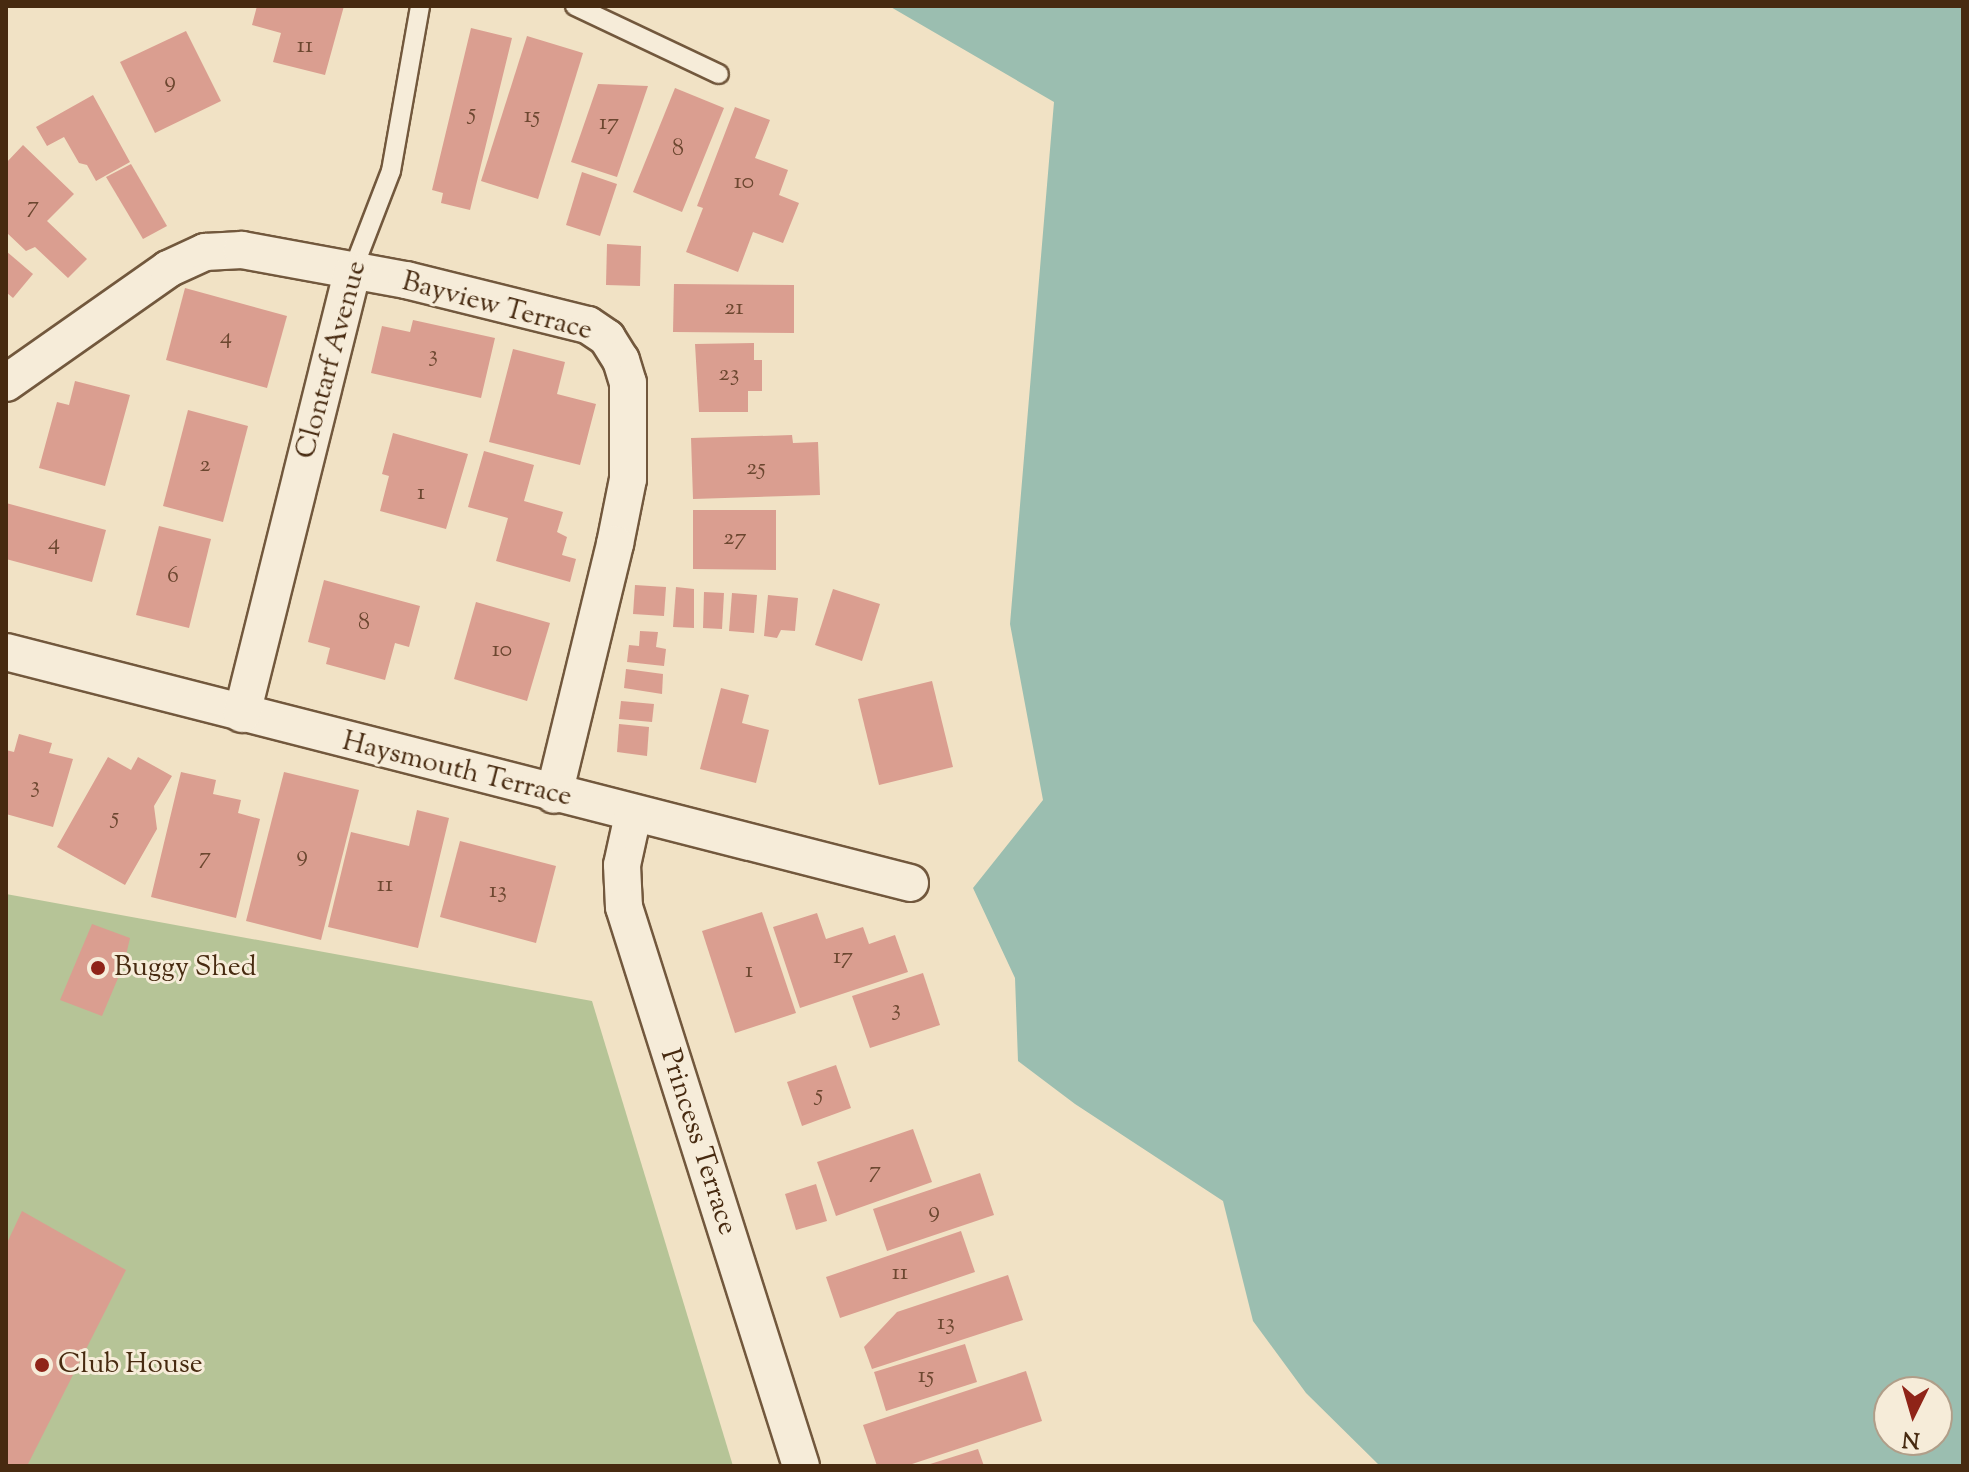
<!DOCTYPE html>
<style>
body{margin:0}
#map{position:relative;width:1969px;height:1472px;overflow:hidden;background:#f1e2c5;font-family:"Sorts Mill Goudy",serif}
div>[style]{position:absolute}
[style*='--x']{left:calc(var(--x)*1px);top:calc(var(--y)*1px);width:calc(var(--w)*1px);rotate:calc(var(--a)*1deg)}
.green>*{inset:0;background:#b6c497}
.water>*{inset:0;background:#9bbeb0}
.building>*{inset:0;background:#da9e90}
.roads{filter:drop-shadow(2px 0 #72583d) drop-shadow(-2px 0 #72583d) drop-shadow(0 2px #72583d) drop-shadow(0 -2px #72583d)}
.service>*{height:18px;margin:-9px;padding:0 9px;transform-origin:9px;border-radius:9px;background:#f6ecd9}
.minor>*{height:36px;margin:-18px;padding:0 18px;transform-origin:18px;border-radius:18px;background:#f6ecd9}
.dots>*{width:22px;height:22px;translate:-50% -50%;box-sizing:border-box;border:4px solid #f6ecd9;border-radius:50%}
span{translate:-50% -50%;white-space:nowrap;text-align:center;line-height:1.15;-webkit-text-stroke:6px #f6ecd9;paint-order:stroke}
.number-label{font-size:24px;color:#6c4730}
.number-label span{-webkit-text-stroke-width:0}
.street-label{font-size:28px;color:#472a10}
.poi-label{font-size:28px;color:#472a10}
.left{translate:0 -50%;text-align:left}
.frame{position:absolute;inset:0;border:8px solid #472a10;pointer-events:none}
.north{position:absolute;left:1873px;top:1376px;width:80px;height:80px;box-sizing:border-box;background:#f6ecd9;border:2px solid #b09e89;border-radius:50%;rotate:185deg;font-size:22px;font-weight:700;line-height:32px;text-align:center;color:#472a10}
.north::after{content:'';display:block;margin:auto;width:28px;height:36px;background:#8f2418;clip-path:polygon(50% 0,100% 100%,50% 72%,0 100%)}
</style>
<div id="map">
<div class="green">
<div style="clip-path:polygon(6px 894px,592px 1001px,733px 1466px,6px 1466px)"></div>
</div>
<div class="water">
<div style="clip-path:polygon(evenodd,889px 6px,1963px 6px,1963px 1466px,1380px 1466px,1306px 1393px,1253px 1321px,1223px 1201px,1075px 1104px,1018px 1061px,1015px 978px,973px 888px,1043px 800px,1010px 624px,1054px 102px,889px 6px,1889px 1392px,1937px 1392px,1937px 1440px,1889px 1440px,1889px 1392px)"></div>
</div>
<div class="building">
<div style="clip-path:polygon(257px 6px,344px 6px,325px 75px,273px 62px,281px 33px,252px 25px)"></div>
<div style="clip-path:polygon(471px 28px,512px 38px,470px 210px,441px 203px,443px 193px,432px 190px)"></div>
<div style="clip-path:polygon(186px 31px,221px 101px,155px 133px,120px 62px)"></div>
<div style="clip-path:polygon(527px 36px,583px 53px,538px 199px,481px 181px)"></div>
<div style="clip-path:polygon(598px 84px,648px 86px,617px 177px,571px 162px)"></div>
<div style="clip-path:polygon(675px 88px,724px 108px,682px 212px,633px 192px)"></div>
<div style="clip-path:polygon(93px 95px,130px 162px,96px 181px,87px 165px,79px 163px,64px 137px,47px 146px,36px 127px)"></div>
<div style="clip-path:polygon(735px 107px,770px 120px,755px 158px,788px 170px,779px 195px,799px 203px,783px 243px,753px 232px,738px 272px,686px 252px,703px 208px,697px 206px)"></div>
<div style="clip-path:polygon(23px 145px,74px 194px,47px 221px,87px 259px,68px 278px,35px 247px,26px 251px,6px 232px,6px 163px)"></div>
<div style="clip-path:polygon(131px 164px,167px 226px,143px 239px,106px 177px)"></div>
<div style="clip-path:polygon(582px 172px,617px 184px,600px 236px,566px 225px)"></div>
<div style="clip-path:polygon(607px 244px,641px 246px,640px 286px,606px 285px)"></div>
<div style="clip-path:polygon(6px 251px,33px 274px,13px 298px,6px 292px)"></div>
<div style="clip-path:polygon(674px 284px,794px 285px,794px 333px,673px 332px)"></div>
<div style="clip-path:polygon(185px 288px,287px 316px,267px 388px,166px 360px)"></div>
<div style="clip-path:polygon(413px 320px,495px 338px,481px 398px,371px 373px,382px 326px,410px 332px)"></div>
<div style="clip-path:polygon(754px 343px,754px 360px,762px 360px,762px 391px,748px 391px,748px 412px,699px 412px,695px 344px)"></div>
<div style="clip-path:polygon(513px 349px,565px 362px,557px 394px,596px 404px,580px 465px,489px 442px)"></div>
<div style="clip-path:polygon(75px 381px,130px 395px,105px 486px,39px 468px,57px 402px,69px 405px)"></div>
<div style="clip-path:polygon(188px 410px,248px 426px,223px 522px,163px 506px)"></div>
<div style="clip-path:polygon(393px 433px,468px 454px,446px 529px,380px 511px,389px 476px,382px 474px)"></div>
<div style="clip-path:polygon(792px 435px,793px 443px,818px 442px,820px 495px,693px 499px,691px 438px)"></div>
<div style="clip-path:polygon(484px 451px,534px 465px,524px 501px,563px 512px,557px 532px,567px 537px,562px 555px,576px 559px,570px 582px,496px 561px,508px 518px,468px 507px)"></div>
<div style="clip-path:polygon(6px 503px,106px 530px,92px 582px,6px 559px)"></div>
<div style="clip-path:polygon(693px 510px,776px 510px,776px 570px,693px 569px)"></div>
<div style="clip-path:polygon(159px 526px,211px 539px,189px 628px,136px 615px)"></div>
<div style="clip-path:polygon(324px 580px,420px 606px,409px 647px,395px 643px,385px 680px,326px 664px,330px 648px,308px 642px)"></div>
<div style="clip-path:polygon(635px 585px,666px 587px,664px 616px,633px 614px)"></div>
<div style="clip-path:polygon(676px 587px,694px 589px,694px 628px,673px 627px)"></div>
<div style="clip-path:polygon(833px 589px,880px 604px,862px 661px,815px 645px)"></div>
<div style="clip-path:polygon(704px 592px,724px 593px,722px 629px,703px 628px)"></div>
<div style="clip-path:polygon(732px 593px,757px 595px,754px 633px,729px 631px)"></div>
<div style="clip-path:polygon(768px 595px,798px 598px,795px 631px,781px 630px,777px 638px,764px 636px)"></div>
<div style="clip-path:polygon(476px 602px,550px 623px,527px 701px,454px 679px)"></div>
<div style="clip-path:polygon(640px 631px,658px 632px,656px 647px,666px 649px,664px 666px,627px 662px,629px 645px,639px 646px)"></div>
<div style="clip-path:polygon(626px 669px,663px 674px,662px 694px,624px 688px)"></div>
<div style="clip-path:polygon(932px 681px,953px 767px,879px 785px,858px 699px)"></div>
<div style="clip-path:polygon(721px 688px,749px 695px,742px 723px,769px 730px,756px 783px,700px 769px)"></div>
<div style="clip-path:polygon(621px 701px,654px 704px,652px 722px,619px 719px)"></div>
<div style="clip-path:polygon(619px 724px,649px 727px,647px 756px,617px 752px)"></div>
<div style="clip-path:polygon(19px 734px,52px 743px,49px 753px,73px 759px,53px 827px,6px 814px,6px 750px,14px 752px)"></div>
<div style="clip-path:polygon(108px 757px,131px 770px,138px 757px,172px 776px,154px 806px,157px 829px,125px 885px,57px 847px)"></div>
<div style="clip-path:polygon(181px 772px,216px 780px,213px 794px,241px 800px,238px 813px,260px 819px,236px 918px,151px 897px)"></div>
<div style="clip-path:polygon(284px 772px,359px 790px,321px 940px,246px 921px)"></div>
<div style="clip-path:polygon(417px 810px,449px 818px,418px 948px,328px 927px,351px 832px,409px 846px)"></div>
<div style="clip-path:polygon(460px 841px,556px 866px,536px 943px,440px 917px)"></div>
<div style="clip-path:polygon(762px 912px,796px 1013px,735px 1033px,702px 931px)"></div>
<div style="clip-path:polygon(817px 913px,826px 939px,863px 927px,869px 944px,895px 935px,908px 972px,800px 1008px,773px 927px)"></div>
<div style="clip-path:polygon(92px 924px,130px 938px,124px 964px,102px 1016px,60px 1000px)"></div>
<div style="clip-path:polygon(923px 973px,940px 1025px,870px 1048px,852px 996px)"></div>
<div style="clip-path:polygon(836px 1065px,851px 1108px,802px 1126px,787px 1082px)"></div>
<div style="clip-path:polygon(913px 1129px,932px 1182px,836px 1216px,817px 1162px)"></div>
<div style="clip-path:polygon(980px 1173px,994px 1215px,887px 1251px,873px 1209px)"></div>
<div style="clip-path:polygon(816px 1184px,827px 1221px,796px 1230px,785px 1194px)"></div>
<div style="clip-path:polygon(22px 1211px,126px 1270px,27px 1466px,6px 1466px,6px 1245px)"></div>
<div style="clip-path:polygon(961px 1231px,975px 1272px,840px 1318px,826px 1277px)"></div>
<div style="clip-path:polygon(1008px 1275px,1023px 1320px,872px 1369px,864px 1347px,897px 1312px)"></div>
<div style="clip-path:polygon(965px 1344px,977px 1382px,886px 1411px,874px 1372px)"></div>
<div style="clip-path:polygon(1026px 1371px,1042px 1421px,906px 1466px,877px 1466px,863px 1425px)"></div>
<div style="clip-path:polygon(978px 1449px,984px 1466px,927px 1466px,927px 1465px)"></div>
</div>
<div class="roads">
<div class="service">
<div style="--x:575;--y:6;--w:159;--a:25.3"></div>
<div style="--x:352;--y:272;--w:108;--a:-68.9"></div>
<div style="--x:391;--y:171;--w:168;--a:-80"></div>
</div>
<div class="minor">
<div style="--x:6;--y:383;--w:198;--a:-35.1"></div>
<div style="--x:168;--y:269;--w:41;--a:-24.7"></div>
<div style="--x:205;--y:252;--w:37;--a:-3"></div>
<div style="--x:242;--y:250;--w:167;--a:10.4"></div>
<div style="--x:406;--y:280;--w:187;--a:13.9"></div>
<div style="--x:588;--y:325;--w:23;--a:34"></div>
<div style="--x:607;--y:338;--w:26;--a:58"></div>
<div style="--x:621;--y:360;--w:24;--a:73"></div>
<div style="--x:628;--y:383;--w:96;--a:90"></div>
<div style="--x:628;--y:479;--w:66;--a:101.3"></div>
<div style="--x:615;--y:544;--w:258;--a:103.7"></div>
<div style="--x:6;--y:652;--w:933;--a:14.33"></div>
<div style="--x:242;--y:714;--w:455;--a:-76"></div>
<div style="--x:633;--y:815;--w:51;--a:102.4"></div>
<div style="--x:622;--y:865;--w:42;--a:87.3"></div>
<div style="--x:624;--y:907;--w:586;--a:72.43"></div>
</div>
</div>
<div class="dots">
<div style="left:98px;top:968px;background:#8f2418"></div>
<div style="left:42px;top:1365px;background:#8f2418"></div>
</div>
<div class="number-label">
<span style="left:305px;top:47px">11</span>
<span style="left:170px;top:82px">9</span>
<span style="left:472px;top:114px">5</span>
<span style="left:532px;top:117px">15</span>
<span style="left:609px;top:124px">17</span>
<span style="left:678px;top:150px">8</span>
<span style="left:744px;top:183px">10</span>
<span style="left:33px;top:207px">7</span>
<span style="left:734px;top:309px">21</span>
<span style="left:226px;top:338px">4</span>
<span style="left:433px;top:356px">3</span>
<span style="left:729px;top:375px">23</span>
<span style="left:205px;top:466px">2</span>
<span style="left:756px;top:469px">25</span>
<span style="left:421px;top:494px">1</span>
<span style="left:735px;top:539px">27</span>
<span style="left:54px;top:544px">4</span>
<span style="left:173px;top:577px">6</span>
<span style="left:364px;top:624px">8</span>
<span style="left:502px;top:651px">10</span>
<span style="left:35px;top:787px">3</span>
<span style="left:115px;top:818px">5</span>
<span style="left:302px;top:856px">9</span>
<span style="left:205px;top:858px">7</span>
<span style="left:385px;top:886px">11</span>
<span style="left:498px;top:892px">13</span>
<span style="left:843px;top:958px">17</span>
<span style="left:749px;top:972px">1</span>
<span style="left:896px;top:1010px">3</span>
<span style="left:819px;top:1095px">5</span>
<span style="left:875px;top:1172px">7</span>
<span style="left:934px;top:1212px">9</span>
<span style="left:900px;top:1274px">11</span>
<span style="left:946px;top:1324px">13</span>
<span style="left:926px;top:1377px">15</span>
</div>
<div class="street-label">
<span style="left:497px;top:307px;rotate:15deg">Bayview Terrace</span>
<span style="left:332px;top:360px;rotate:-75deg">Clontarf Avenue</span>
<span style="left:457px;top:770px;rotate:14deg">Haysmouth Terrace</span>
<span style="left:698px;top:1142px;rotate:72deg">Princess Terrace</span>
</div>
<div class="poi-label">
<span class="left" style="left:114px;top:968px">Buggy Shed</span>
<span class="left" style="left:58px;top:1365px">Club House</span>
</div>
<div class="frame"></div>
<div class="north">N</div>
</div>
